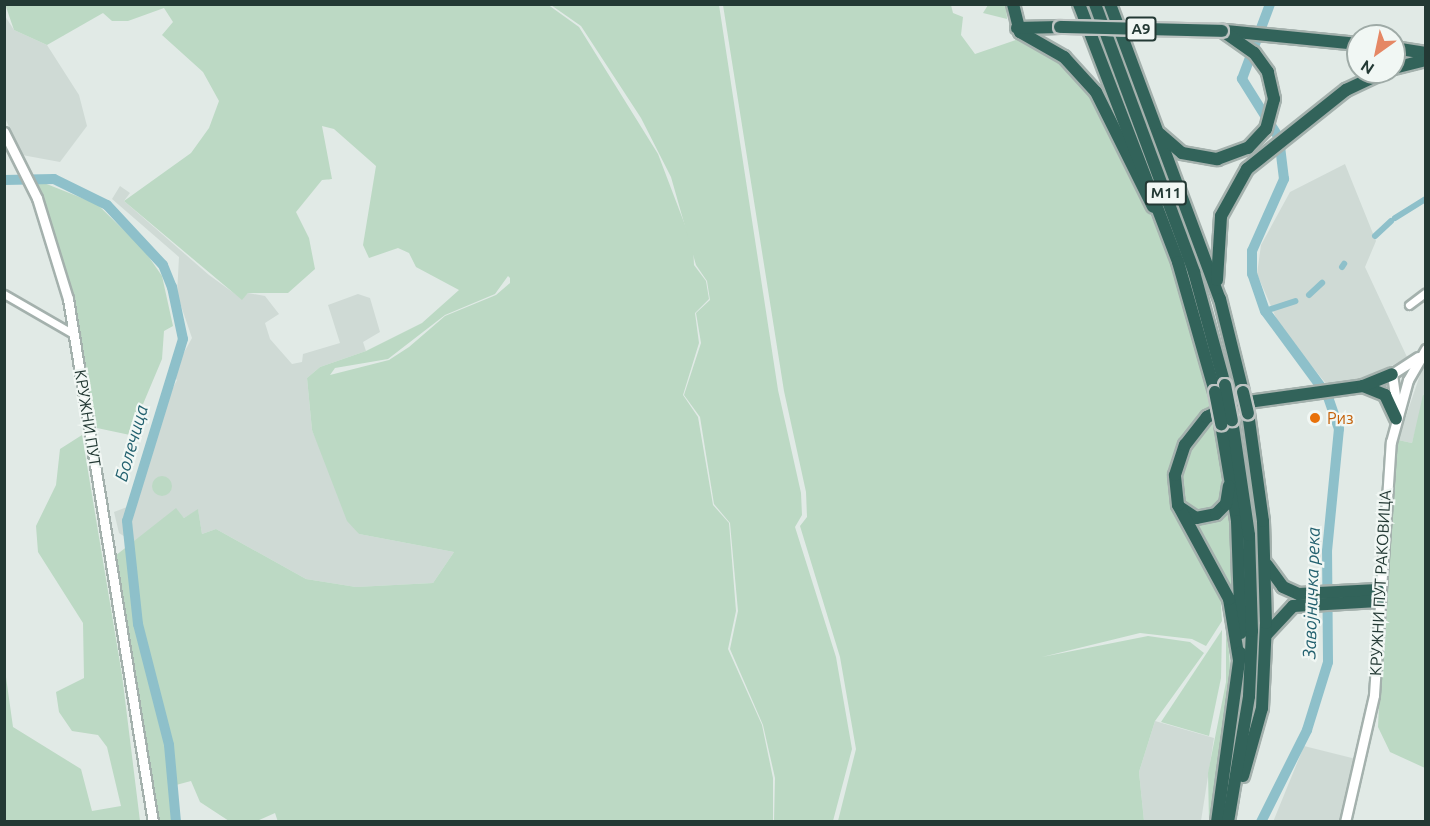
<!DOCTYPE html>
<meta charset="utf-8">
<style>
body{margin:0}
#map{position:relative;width:1430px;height:826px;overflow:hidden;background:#e1eae6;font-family:Ubuntu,sans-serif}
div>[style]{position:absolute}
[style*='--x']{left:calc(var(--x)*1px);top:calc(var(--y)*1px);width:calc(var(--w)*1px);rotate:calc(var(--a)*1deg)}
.built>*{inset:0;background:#cfdad5}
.green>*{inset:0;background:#bcd9c4}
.round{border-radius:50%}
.canal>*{height:6px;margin:-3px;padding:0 3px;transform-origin:3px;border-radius:3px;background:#8ec0ca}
.river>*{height:10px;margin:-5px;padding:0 5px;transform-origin:5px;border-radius:5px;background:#8ec0ca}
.roads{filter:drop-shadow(2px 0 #a4b1ad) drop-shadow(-2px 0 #a4b1ad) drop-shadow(0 2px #a4b1ad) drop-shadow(0 -2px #a4b1ad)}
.street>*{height:7px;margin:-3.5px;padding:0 3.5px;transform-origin:3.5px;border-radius:3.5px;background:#fff}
.secondary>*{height:9px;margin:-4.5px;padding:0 4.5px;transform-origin:4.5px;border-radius:4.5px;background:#fff}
.highway>*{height:12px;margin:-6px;padding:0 6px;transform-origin:6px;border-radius:6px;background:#32635a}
.bridges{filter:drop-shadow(2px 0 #bdc4c2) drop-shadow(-2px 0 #bdc4c2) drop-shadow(0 2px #bdc4c2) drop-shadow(0 -2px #bdc4c2)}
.highway-bridge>*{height:12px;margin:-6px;padding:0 6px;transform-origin:6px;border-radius:6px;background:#32635a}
.dots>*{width:16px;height:16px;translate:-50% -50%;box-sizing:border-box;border:3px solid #f1f7f4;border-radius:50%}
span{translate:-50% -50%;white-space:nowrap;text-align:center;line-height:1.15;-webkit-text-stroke:4.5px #f1f7f4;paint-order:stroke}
.shield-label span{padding:2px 4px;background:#f1f7f4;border:2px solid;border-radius:4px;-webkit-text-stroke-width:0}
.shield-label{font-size:15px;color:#233934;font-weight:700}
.street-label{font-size:16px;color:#233934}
.food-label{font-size:16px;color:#c56008}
.left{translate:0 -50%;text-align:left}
.water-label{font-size:18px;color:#23616f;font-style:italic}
.frame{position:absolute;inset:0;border:6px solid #233934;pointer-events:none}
.north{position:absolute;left:1346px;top:24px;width:60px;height:60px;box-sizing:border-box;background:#f1f7f4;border:2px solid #9faba7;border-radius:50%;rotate:213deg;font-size:16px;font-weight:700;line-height:24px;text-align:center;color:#233934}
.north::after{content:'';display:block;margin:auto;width:21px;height:27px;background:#e58764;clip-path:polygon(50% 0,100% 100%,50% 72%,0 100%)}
</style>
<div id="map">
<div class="built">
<div style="clip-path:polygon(5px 16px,14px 30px,47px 45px,79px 95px,87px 126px,60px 162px,22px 155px,5px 118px)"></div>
<div style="clip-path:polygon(1345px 164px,1376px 241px,1365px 267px,1407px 357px,1367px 380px,1328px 386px,1280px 327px,1257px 274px,1261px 245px,1290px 192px)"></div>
<div style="clip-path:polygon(120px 186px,130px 193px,124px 201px,209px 275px,242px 299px,248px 293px,265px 296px,279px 314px,265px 323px,270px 339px,292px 364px,302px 362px,303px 354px,340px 343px,328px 305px,358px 294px,370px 298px,380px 332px,363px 342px,366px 351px,320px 367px,307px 378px,312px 430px,359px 534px,454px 552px,433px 583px,356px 587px,306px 579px,216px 529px,202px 534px,198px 510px,184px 518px,176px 509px,136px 544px,119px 533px,114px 512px,127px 507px,161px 411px,177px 380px,171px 376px,192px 338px,177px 294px,179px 257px,112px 199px)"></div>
<div style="clip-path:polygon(1425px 360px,1425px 396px,1412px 443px,1398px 440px)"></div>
<div style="clip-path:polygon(1155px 721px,1214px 738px,1201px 821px,1144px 821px,1139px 772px)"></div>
<div style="clip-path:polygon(1304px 746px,1360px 760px,1340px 821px,1273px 822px)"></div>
</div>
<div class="green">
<div style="clip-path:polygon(evenodd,5px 4px,547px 4px,579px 27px,658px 154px,693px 246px,694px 265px,706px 281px,709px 299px,695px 313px,699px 343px,683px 395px,698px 417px,713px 505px,729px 523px,736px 611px,728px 649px,762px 725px,773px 778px,773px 821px,278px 822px,275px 813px,257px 821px,229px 821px,200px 802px,191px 781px,176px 785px,179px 821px,158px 821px,115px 556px,176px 508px,184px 518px,198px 509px,202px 534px,216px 529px,306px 579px,356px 587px,433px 583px,454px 552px,359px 534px,347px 521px,312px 430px,307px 378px,320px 367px,366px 351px,422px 323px,459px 290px,416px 267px,409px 253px,398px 248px,369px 258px,363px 245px,376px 166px,334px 129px,322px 126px,332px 179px,322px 180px,296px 212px,309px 238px,315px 269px,288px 293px,248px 293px,242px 300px,124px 201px,191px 153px,209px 128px,219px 101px,203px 72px,162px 35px,173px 22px,164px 8px,128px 21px,112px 21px,103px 13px,47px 45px,14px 30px,5px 4px,508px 276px,510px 278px,510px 283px,496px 295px,445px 316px,409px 347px,389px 360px,330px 375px,335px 368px,388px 359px,445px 315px,495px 294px,508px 276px)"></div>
<div style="clip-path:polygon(641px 5px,719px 5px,778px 390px,801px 493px,802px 515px,795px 527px,836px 657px,852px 749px,833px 821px,774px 821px,775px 778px,763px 725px,730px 649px,738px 611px,730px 523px,714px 504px,700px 417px,684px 395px,701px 343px,696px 313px,710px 300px,707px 281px,696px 265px,671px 177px,641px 118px,581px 26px,551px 5px)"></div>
<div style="clip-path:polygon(723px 5px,951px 5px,953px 13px,963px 17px,961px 35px,975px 54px,1019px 39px,1059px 57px,1087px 85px,1111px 130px,1165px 246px,1205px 376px,1211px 410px,1187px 436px,1176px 513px,1220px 590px,1222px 621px,1206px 646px,1192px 639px,1140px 633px,1042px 657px,1148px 636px,1190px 642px,1204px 653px,1155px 721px,1139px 772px,1144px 821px,838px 821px,856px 749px,840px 657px,800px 526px,807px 517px,806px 492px,784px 391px)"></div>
<div style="clip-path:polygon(988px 5px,1006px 5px,1007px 19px,983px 13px)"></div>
<div style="clip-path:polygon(34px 179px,97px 204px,144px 250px,162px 276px,173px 326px,164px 331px,162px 359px,130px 435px,97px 428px,68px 280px)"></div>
<div style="clip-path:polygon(1423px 395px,1426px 396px,1425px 768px,1390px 752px,1378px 727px,1388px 505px,1398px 440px,1412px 443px)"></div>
<div style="clip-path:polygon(1214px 418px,1226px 483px,1223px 502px,1204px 515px,1182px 506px,1178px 495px,1183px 456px)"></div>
<div style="clip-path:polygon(82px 435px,122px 675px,140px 821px,5px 821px,5px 670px,13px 727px,81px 769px,92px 811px,121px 806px,107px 747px,98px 735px,72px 731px,59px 712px,56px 692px,84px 678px,83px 623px,38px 552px,36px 526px,56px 485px,60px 449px)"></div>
<div class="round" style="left:152px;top:476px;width:20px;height:20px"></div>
<div style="clip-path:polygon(1228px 508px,1233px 568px,1234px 608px,1228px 584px,1188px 522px)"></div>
<div style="clip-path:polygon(1226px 608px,1231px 682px,1209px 821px,1208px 773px,1226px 682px)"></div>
<div style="clip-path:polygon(1222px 630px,1221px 678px,1209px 736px,1161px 722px)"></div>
</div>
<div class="canal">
<div style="--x:1395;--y:218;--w:36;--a:-32"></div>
<div style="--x:1375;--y:236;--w:22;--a:-43"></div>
<div style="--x:1342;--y:267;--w:4;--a:-56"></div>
<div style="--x:1309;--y:295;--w:18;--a:-43"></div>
<div style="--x:1265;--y:311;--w:32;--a:-18"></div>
</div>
<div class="river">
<div style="--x:4;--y:180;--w:50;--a:-1.1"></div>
<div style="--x:54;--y:179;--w:59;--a:26.1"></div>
<div style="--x:107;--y:205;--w:82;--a:47"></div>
<div style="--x:163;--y:265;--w:24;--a:68"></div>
<div style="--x:172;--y:287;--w:53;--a:78.1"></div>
<div style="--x:183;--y:339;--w:190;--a:107.1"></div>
<div style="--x:127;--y:521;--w:104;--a:83.9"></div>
<div style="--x:138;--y:624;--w:125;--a:75.6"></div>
<div style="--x:169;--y:745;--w:77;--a:84.8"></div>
<div style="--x:1261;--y:822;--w:103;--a:-63.4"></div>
<div style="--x:1307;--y:730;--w:71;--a:-72.8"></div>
<div style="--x:1328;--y:662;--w:111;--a:-90.5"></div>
<div style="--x:1327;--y:551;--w:123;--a:-84.4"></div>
<div style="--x:1339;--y:429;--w:36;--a:-109"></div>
<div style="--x:1327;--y:395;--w:104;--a:-126.4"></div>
<div style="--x:1265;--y:311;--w:39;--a:-109"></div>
<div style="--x:1252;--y:274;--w:23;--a:-90"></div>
<div style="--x:1252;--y:251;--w:79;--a:-66"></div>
<div style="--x:1284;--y:179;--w:41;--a:-97"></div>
<div style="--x:1279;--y:138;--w:70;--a:-122.1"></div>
<div style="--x:1242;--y:79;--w:80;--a:-69.5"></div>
</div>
<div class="roads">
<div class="street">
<div style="--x:4;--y:294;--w:82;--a:30"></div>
<div style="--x:1409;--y:305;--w:21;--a:-37"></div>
</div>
<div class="secondary">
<div style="--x:4;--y:132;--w:74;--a:63.4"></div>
<div style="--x:37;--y:198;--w:106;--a:72.9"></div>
<div style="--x:68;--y:299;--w:530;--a:80.77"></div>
<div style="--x:1392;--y:374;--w:36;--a:82"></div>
<div style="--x:1392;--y:374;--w:31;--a:-33"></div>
<div style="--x:1345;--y:822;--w:130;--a:-77.1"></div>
<div style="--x:1374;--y:695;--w:254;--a:-86.2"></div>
<div style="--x:1391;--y:442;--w:64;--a:-74.7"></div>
<div style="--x:1408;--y:380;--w:36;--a:-60"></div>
</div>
<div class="highway">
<div style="--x:1013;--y:4;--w:29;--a:76"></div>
<div style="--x:1020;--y:32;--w:51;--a:29.6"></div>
<div style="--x:1064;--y:57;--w:47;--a:47.6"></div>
<div style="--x:1096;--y:92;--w:128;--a:63.6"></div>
<div style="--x:1079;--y:4;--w:276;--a:69"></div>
<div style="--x:1178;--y:262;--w:135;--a:74.1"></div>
<div style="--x:1095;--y:4;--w:286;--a:69.7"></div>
<div style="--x:1194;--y:272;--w:117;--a:74.7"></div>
<div style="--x:1110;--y:4;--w:315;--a:69.6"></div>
<div style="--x:1220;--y:299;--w:96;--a:76.1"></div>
<div style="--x:1017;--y:28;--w:43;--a:-1.3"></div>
<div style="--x:1226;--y:31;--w:133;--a:5.6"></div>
<div style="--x:1394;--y:48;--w:32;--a:9"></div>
<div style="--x:1394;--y:68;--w:33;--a:-14"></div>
<div style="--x:1160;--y:134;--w:29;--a:41"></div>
<div style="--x:1182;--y:153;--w:36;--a:10"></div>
<div style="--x:1217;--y:159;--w:33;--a:-20"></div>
<div style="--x:1248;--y:148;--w:26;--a:-47"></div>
<div style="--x:1266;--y:129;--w:31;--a:-75"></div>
<div style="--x:1274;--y:99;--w:28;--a:-103"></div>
<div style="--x:1268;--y:72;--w:24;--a:-126"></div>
<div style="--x:1254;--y:53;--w:39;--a:-145"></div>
<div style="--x:1217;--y:280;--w:64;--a:-86.4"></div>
<div style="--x:1221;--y:216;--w:54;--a:-61"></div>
<div style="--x:1247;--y:169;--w:127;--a:-38.6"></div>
<div style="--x:1346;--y:90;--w:42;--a:-25.3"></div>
<div style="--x:1363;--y:386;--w:24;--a:22"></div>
<div style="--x:1385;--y:395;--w:26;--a:65"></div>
<div style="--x:1221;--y:424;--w:98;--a:80.6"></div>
<div style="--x:1237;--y:521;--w:112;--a:88"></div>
<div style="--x:1181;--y:508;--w:18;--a:34"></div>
<div style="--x:1196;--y:518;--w:20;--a:-11"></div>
<div style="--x:1216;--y:514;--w:14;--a:-45"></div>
<div style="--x:1226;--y:504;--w:18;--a:-81"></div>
<div style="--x:1267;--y:565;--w:27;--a:54"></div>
<div style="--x:1283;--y:587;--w:17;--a:24"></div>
<div style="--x:1299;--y:594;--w:79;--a:-2.9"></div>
<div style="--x:1267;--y:634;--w:38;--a:-47"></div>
<div style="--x:1293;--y:606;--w:85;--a:-3.4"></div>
<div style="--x:1239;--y:660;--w:62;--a:-99.3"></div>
<div style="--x:1229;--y:599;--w:107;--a:-118.5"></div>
<div style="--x:1178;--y:505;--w:30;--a:-96"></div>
<div style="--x:1175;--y:475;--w:32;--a:-72"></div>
<div style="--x:1185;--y:445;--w:36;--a:-52"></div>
<div style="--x:1207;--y:417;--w:30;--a:-26"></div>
<div style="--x:1234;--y:404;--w:130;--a:-7.9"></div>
<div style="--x:1363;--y:386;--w:31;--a:-22"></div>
<div style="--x:1243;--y:776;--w:71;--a:-74.4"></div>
<div style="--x:1262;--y:708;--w:85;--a:-87.3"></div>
<div style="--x:1266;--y:623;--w:102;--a:-91.7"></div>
<div style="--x:1263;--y:521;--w:109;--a:-97.9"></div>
<div style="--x:1217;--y:822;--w:171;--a:-82.2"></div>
<div style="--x:1228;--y:822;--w:128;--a:-80.5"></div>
<div style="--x:1249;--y:696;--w:65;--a:-87.4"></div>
<div style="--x:1252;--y:631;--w:96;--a:-91.8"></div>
<div style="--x:1249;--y:535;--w:116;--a:-98.4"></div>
</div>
</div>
<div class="bridges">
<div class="highway-bridge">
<div style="--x:1060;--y:27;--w:162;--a:1.4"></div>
<div style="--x:1225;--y:385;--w:36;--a:79"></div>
<div style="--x:1215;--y:392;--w:33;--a:79"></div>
<div style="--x:1243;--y:392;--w:22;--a:77"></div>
</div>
</div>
<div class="dots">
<div style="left:1315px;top:418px;background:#e8710a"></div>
</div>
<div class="shield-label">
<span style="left:1141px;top:29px">A9</span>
<span style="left:1166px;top:193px">M11</span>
</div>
<div class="street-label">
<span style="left:88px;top:418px;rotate:81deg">КРУЖНИ ПУТ</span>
<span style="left:1380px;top:583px;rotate:-87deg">КРУЖНИ ПУТ РАКОВИЦА</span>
</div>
<div class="food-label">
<span class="left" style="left:1327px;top:418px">Риз</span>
</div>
<div class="water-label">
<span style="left:131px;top:443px;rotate:-74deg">Болечица</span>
<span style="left:1311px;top:593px;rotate:-88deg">Завојничка река</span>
</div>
<div class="frame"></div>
<div class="north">N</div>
</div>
